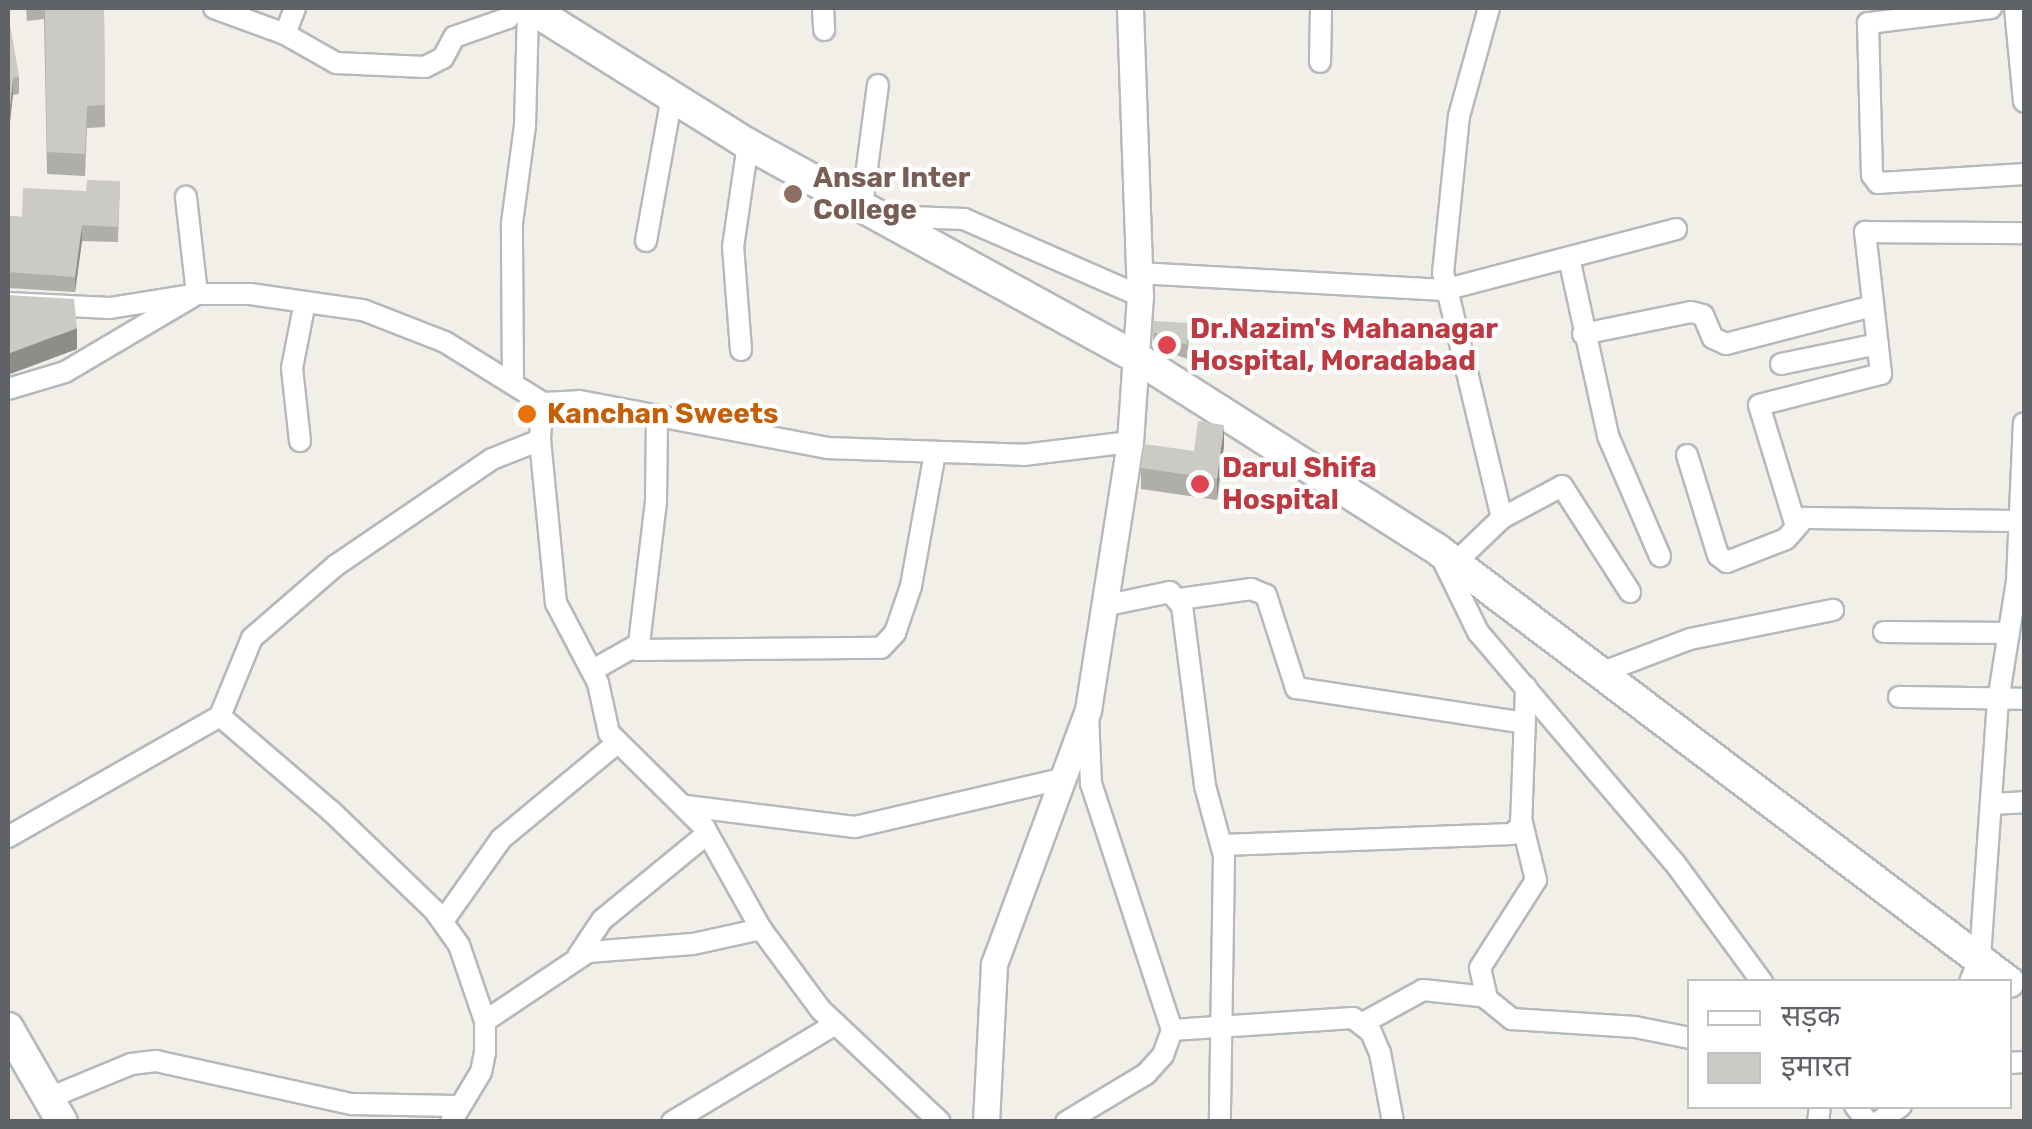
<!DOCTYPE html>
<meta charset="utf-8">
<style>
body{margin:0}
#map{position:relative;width:2032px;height:1129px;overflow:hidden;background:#f1efe8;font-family:Rubik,"Noto Sans Devanagari",sans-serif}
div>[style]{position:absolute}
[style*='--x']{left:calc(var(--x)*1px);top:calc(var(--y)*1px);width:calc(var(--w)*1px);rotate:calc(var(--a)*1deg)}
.roads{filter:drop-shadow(2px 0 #b5b8bc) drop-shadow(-2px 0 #b5b8bc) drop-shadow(0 2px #b5b8bc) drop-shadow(0 -2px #b5b8bc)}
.minor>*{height:20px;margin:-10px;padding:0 10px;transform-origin:10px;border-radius:10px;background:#fff}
.tertiary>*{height:25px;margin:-12.5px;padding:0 12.5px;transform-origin:12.5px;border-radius:12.5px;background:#fff}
.secondary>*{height:30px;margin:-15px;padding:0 15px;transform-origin:15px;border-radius:15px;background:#fff}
.wall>*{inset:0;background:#afaea9}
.shaded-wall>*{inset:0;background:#8f8d8a}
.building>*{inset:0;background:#cccac5}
.dots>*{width:28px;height:28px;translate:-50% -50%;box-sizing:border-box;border:5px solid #fff;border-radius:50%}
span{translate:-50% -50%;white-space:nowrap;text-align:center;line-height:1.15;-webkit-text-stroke:9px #fff;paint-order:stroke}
.education-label{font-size:28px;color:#785e54;font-weight:700}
.left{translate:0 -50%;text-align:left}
.health-label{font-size:28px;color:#be3a42;font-weight:700}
.food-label{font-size:28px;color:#c56008;font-weight:700}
.frame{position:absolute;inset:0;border:10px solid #5f6368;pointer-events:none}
.legend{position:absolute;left:1687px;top:979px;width:325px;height:130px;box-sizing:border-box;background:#fff;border:2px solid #bfc1c3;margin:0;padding:12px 18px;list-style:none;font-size:30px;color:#5f6368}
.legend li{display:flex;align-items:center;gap:20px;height:50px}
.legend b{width:50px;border:2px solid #bfc1c3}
</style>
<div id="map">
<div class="roads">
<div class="minor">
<div style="--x:214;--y:8;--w:76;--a:20.1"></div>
<div style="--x:285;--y:34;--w:28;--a:-69"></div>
<div style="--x:823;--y:8;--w:22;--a:87"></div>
<div style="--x:1991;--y:8;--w:124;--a:173"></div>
<div style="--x:1868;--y:23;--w:152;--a:88.5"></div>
<div style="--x:1872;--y:175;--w:10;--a:53"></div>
<div style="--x:1878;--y:183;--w:146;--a:-3.5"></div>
<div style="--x:2015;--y:8;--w:94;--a:84.5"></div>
<div style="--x:285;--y:34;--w:59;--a:29.6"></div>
<div style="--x:336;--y:63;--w:89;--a:2.6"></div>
<div style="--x:425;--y:67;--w:20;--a:-27"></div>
<div style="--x:443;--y:58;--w:24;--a:-62"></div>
<div style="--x:454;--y:37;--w:57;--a:-19.4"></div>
<div style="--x:508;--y:18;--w:13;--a:-51"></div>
<div style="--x:1320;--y:62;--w:54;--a:-88.9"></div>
<div style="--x:862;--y:206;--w:122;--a:-82.5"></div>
<div style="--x:884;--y:216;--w:80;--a:2.1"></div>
<div style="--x:964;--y:219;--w:192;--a:23.6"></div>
<div style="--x:646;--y:241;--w:147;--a:-79.8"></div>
<div style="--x:1569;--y:258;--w:182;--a:77.6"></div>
<div style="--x:1608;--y:436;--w:131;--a:66.6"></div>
<div style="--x:1139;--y:273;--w:305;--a:3.2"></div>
<div style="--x:1444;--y:290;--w:240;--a:-14.7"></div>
<div style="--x:8;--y:303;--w:102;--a:2.8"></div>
<div style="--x:110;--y:308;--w:88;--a:-9.1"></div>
<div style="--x:197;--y:294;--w:53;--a:0"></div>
<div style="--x:250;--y:294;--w:114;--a:8.1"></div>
<div style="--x:363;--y:310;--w:88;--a:21.3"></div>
<div style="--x:445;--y:342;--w:115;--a:31.9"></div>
<div style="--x:543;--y:403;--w:36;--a:-3"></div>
<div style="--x:579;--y:401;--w:252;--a:10.7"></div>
<div style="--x:827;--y:448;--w:196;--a:2"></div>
<div style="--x:1023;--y:455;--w:108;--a:-6.9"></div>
<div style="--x:1583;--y:334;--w:110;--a:-11.5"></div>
<div style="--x:1691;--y:312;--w:12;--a:14"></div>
<div style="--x:1703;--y:315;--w:25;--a:67"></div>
<div style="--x:1713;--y:338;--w:14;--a:25"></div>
<div style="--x:1726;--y:344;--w:152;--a:-14.5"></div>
<div style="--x:741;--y:350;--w:103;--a:-94.4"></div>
<div style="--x:733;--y:247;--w:104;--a:-81.7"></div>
<div style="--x:1781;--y:364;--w:99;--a:-11.7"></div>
<div style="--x:513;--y:384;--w:161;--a:-90.4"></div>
<div style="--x:512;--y:223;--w:99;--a:-82.4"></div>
<div style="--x:525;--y:125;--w:117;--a:-88.5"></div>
<div style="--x:8;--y:389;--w:59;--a:-16.6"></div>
<div style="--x:65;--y:372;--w:153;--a:-30.6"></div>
<div style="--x:197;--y:294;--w:98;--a:-96.5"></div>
<div style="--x:543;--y:403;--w:37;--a:95"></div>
<div style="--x:540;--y:440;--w:164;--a:84.4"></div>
<div style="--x:556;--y:603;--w:90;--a:62.3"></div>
<div style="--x:598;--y:683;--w:51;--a:77.6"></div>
<div style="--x:609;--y:733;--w:134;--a:44.7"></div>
<div style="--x:704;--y:827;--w:117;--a:60.8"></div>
<div style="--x:761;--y:929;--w:101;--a:53.5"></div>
<div style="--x:821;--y:1010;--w:163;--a:43.3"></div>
<div style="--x:300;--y:441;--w:73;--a:-96.3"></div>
<div style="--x:292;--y:368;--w:67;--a:-78.9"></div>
<div style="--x:1687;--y:455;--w:105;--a:72.8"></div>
<div style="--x:1718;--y:555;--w:11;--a:38"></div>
<div style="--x:1727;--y:562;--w:63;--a:-21.3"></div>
<div style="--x:1786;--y:539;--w:28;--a:-49"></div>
<div style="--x:1804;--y:518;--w:216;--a:0.8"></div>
<div style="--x:1502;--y:518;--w:68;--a:-28.1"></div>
<div style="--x:1562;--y:486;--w:126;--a:57.3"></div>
<div style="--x:1795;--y:523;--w:123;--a:-107"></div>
<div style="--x:1759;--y:405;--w:126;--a:-14.3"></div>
<div style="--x:1881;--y:374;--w:143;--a:-96.4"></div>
<div style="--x:1865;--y:232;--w:159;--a:0.4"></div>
<div style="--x:1439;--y:552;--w:89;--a:64"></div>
<div style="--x:1478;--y:632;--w:302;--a:49.6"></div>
<div style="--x:1674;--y:862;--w:149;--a:53.7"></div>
<div style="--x:1455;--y:563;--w:65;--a:-43.8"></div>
<div style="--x:1502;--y:518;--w:252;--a:-103.5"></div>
<div style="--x:1443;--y:273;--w:158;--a:-84.2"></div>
<div style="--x:1459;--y:116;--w:112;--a:-74.5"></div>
<div style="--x:1180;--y:599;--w:72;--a:-8"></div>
<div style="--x:1251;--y:589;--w:16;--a:22"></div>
<div style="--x:1266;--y:595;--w:98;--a:72.1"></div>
<div style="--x:1296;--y:688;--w:231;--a:8.7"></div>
<div style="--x:1103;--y:606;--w:68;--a:-11.8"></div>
<div style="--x:1170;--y:592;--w:18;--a:49"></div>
<div style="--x:1182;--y:606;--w:181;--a:82.7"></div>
<div style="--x:1205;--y:786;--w:73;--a:74.8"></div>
<div style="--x:1224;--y:856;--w:266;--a:90.9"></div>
<div style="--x:1884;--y:632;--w:125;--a:0.5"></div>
<div style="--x:636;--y:650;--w:245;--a:-0.5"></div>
<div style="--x:881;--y:648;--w:21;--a:-47"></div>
<div style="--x:895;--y:633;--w:50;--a:-71.2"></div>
<div style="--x:911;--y:586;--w:136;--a:-79.8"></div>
<div style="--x:593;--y:670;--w:53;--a:-29.5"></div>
<div style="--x:639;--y:644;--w:144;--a:-83.2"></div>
<div style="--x:656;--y:501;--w:82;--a:-89.3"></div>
<div style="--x:1603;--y:672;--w:93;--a:-20.8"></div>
<div style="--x:1690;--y:639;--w:146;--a:-11.5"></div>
<div style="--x:1899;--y:697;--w:125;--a:0.9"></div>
<div style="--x:220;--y:716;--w:146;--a:40.6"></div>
<div style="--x:331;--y:811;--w:143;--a:43.9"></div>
<div style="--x:434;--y:910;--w:43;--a:54.5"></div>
<div style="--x:459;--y:945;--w:80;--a:71.1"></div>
<div style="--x:485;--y:1021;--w:31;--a:90"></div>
<div style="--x:485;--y:1052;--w:20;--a:101"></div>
<div style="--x:481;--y:1072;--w:58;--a:121"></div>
<div style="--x:1991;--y:804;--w:33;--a:-3"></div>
<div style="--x:686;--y:806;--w:170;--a:7.1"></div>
<div style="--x:855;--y:827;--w:216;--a:-13.1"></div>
<div style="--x:1521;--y:819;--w:63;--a:76.2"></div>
<div style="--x:1536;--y:880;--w:104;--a:122.5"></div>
<div style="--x:1480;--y:968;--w:32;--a:77"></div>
<div style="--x:1487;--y:999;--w:32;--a:39"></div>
<div style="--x:1512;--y:1019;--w:123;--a:3.7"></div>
<div style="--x:1635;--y:1027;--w:56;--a:11.3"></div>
<div style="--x:8;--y:837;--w:244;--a:-29.7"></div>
<div style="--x:220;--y:716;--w:84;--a:-67.7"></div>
<div style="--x:252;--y:638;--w:110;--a:-40.9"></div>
<div style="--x:335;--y:566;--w:190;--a:-34.3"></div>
<div style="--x:492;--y:459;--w:52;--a:-21.6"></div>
<div style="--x:1223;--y:845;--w:289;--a:-2.2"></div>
<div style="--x:1512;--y:834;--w:12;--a:-42"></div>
<div style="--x:1521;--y:826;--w:139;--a:-87.9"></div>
<div style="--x:443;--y:921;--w:100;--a:-54.7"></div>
<div style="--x:501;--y:839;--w:151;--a:-39.6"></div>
<div style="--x:578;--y:956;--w:43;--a:-56.3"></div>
<div style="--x:602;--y:920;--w:136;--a:-39.3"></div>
<div style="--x:1970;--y:982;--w:27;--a:-68"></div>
<div style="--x:1980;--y:957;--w:257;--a:-86"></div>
<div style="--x:1998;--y:701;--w:121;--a:-81"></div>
<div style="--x:2017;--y:581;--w:158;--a:-87.5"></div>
<div style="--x:485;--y:1021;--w:124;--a:-33.8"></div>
<div style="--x:588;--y:952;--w:105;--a:-4.4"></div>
<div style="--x:693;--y:944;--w:70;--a:-12.4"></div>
<div style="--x:1363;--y:1023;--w:68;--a:-28.8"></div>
<div style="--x:1423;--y:990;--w:64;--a:6.2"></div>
<div style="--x:1172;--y:1030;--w:181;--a:-3.8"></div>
<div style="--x:1353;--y:1018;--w:23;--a:38"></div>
<div style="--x:1371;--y:1032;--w:23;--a:67"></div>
<div style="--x:1380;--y:1053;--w:70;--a:79.3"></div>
<div style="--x:2010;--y:1063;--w:14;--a:-4"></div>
<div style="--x:49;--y:1098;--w:89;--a:-22.5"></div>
<div style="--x:131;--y:1064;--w:25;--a:-7"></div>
<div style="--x:156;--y:1061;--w:201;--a:12.4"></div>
<div style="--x:352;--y:1104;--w:103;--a:1.1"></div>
<div style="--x:1855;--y:1106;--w:21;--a:51"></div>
<div style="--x:672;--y:1122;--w:191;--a:-30.9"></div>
<div style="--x:1066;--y:1122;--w:93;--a:-31"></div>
<div style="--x:1146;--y:1074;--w:25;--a:-48"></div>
<div style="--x:1163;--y:1055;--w:27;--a:-70"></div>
<div style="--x:1172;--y:1030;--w:259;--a:-108.2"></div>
<div style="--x:1091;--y:784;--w:68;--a:-92.5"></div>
<div style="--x:1818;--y:1122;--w:16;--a:-83"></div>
<div style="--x:1878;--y:1122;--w:28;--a:-35"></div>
</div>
<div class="tertiary">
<div style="--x:986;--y:1122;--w:158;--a:-87.1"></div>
<div style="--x:994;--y:964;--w:271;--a:-69.7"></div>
<div style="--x:1088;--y:710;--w:271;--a:-81.1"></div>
<div style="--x:1130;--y:442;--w:146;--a:-86.1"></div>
<div style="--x:1140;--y:296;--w:288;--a:-92"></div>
</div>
<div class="secondary">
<div style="--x:530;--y:8;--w:257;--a:32"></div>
<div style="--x:748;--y:144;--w:444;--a:28.8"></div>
<div style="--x:1137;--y:358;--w:357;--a:32.5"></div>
<div style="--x:1438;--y:550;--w:716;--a:37.11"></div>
<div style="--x:8;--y:1028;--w:108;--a:60.1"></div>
</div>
</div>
<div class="wall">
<div style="clip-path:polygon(26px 8px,104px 8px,105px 127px,87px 128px,85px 176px,47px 174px,44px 19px,27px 21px)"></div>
<div style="clip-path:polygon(8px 15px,19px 77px,19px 94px,13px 95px)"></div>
<div style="clip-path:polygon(120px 181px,118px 242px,82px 241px,75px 292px,8px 288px,8px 216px,22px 217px,86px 191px)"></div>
<div style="clip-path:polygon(8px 295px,77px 349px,10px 374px,8px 355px)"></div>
<div style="clip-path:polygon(1154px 321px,1189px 337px,1187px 359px,1153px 346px)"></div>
<div style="clip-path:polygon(1224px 445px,1217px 500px,1141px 489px,1141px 468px,1194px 451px)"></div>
</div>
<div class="shaded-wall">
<div style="clip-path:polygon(13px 78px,13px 95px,8px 141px,8px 123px)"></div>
<div style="clip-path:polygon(82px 225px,82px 241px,75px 292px,75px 277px)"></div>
<div style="clip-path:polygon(77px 328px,77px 349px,10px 374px,10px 353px)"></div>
<div style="clip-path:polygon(1224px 425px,1224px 445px,1217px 500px,1217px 479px)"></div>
</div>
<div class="building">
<div style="clip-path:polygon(45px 8px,104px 8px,105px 105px,87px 106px,85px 154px,47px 152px)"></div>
<div style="clip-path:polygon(8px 15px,19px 77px,13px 78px,8px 123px)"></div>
<div style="clip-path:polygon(87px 180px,120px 181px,118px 227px,82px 225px,75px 277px,8px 272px,8px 216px,22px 217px,23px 188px,86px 191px)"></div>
<div style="clip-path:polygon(8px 295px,74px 299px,77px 328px,10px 353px,8px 334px)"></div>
<div style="clip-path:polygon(1154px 321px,1189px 323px,1187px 345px,1153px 332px)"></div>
<div style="clip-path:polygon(1198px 421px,1224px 425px,1217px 479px,1141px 468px,1144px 444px,1194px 451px)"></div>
</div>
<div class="dots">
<div style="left:793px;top:194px;background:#8d6e63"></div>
<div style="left:1167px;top:345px;background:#e0444e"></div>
<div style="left:527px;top:414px;background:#e8710a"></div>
<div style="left:1200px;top:484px;background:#e0444e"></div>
</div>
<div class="education-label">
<span class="left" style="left:813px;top:194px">Ansar Inter<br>College</span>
</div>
<div class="health-label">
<span class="left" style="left:1190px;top:345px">Dr.Nazim's Mahanagar<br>Hospital, Moradabad</span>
<span class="left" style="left:1222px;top:484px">Darul Shifa<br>Hospital</span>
</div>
<div class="food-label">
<span class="left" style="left:547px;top:414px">Kanchan Sweets</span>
</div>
<div class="frame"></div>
<ul class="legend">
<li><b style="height:12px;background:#fff"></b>सड़क</li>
<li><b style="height:28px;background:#cccac5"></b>इमारत</li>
</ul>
</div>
